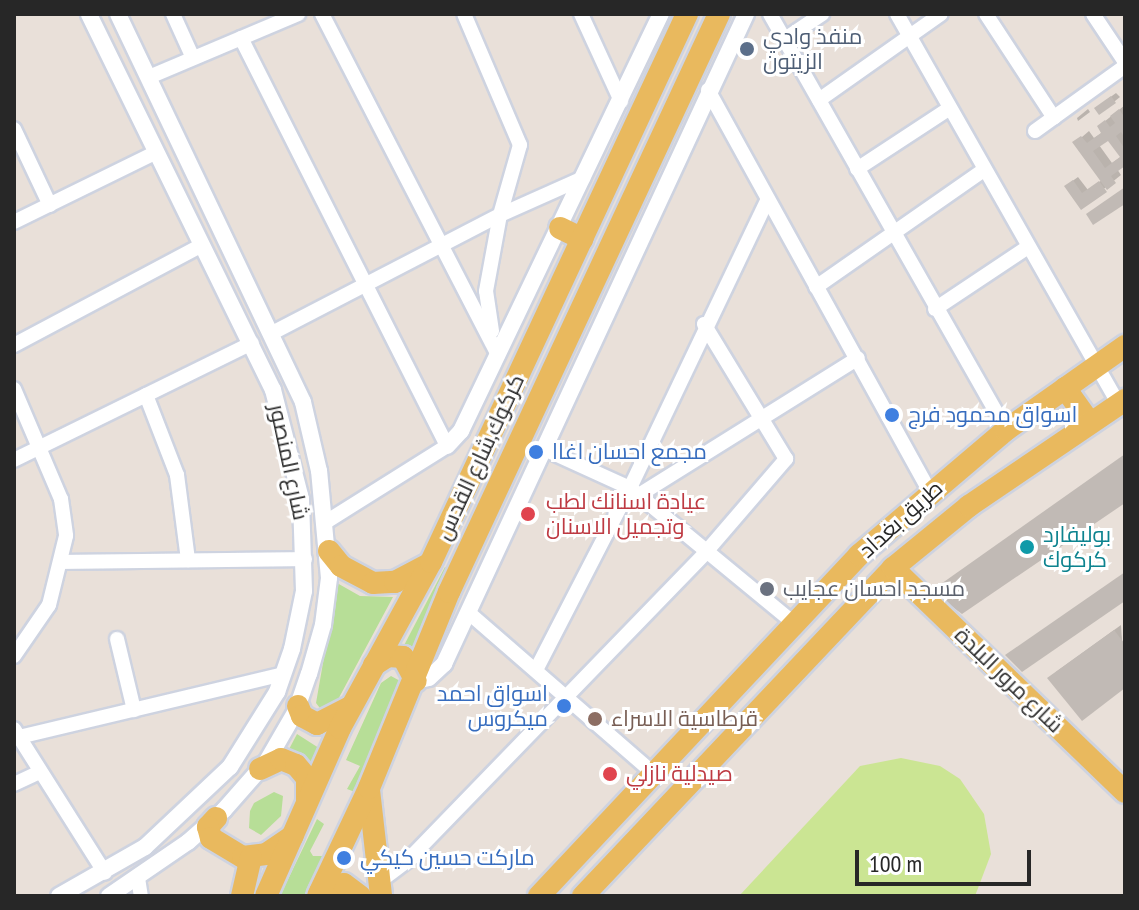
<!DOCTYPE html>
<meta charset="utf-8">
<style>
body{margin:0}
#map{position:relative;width:1139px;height:910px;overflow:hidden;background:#e9e0d9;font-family:"PT Sans Narrow",Cairo,sans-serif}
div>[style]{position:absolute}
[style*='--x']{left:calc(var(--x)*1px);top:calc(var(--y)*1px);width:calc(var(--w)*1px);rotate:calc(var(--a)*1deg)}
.green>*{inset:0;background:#b7de97}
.pitch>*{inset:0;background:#cbe593}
.shadow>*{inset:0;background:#0003}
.building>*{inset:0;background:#c1bab5}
.roads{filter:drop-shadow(2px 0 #ced3e0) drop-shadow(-2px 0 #ced3e0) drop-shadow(0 2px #ced3e0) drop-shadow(0 -2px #ced3e0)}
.minor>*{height:14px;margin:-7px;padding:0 7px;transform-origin:7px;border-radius:7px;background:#fff}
.tertiary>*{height:16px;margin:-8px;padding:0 8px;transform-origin:8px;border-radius:8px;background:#fff}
.primary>*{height:22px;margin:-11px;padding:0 11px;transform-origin:11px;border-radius:11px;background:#e9b95e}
.dots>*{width:22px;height:22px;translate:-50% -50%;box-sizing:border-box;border:4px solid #fff;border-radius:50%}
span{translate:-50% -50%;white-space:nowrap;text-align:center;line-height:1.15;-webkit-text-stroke:6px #fff;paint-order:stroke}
.service-label{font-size:22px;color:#4e5e75}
.left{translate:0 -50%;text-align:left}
.shop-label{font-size:22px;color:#366cbe}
.right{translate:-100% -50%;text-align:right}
.street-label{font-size:22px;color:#272727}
.health-label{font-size:22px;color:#be3a42}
.culture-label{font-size:22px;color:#0d838f}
.worship-label{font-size:22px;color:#5b616d}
.education-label{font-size:22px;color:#785e54}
.frame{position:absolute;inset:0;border:16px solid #272727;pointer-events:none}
.scale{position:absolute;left:855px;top:850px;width:176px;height:36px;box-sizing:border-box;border:4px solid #272727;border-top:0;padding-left:10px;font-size:24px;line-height:28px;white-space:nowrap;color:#272727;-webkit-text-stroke:6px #fff;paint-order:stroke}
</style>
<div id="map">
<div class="green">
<div style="clip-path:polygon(445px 567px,453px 573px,415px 659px,400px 653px)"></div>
<div style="clip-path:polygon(337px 583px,360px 596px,393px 597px,334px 707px,323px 712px,316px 703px)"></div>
<div style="clip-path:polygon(391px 676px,402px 682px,404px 692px,355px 792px,347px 789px,360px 766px,346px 760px,381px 683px)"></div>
<div style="clip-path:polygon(297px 734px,322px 750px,313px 768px,287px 753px)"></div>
<div style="clip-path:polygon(274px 792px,283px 796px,281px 816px,261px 835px,249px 828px,250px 811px,254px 803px)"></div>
<div style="clip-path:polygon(317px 819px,324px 824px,310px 851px,313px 856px,324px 856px,305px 896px,280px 896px)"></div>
</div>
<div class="pitch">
<div style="clip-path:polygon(901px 758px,940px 766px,960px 779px,984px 814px,991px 854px,975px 896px,739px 896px,860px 766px)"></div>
</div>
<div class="shadow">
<div style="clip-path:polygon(1116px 93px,1120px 97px,1100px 113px,1101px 104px)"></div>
<div style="clip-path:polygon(evenodd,1125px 105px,1125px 163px,1117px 169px,1121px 175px,1081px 207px,1071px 182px,1078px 177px,1088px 190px,1102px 180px,1075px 143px,1089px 131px,1094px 138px,1103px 132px,1099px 126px,1125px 105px,1109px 138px,1122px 156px,1112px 163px,1099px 145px,1109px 138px)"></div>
<div style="clip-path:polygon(1088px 109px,1090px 112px,1078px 121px,1077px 118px)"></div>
<div style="clip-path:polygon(1121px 625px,1125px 686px,1056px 672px)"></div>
</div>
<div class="building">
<div style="clip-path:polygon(1111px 96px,1116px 103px,1099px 115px,1094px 108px)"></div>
<div style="clip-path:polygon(evenodd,1119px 109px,1125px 118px,1125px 138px,1121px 132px,1116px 136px,1125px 149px,1125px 166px,1111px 176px,1116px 183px,1107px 190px,1072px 142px,1081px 136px,1087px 143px,1101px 133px,1097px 126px,1105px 120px,1110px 127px,1115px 123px,1110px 116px,1119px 109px,1108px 141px,1120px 157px,1105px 168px,1093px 151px,1108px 141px)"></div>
<div style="clip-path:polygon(1073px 180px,1082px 193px,1099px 181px,1107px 192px,1081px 210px,1064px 186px)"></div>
<div style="clip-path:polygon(1125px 187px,1125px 204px,1093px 225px,1086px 214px)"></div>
<div style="clip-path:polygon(1125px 454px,1125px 503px,962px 614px,931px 591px)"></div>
<div style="clip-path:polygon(1125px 572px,1125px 601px,1022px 672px,1005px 655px)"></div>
<div style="clip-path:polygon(1114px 630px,1125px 644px,1125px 688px,1082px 721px,1047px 678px)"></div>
</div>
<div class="roads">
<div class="minor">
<div style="--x:173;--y:14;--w:48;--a:65.6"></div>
<div style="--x:322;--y:14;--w:384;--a:62.7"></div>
<div style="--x:581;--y:14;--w:96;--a:65.3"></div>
<div style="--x:770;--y:14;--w:478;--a:60.4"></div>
<div style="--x:897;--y:14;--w:449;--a:60.4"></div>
<div style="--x:986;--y:14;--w:124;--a:56.8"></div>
<div style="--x:1093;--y:14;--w:58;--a:56.3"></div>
<div style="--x:241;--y:38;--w:457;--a:63.2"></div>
<div style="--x:447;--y:446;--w:143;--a:147.9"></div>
<div style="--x:785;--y:39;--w:45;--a:-34"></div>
<div style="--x:149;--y:77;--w:162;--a:-22.9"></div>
<div style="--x:708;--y:90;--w:458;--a:61.1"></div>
<div style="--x:819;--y:100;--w:149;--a:-35.2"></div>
<div style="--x:14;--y:129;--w:84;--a:64.7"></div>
<div style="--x:1035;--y:131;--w:111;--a:-35.8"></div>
<div style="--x:857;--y:169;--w:111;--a:-33.3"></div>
<div style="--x:14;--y:222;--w:159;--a:-26.1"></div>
<div style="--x:816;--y:287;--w:205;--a:-34.9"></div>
<div style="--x:935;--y:309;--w:112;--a:-33.7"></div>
<div style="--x:492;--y:331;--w:40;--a:-98.5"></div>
<div style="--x:486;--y:291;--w:77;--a:-79.6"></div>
<div style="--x:500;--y:215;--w:91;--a:-24"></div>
<div style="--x:274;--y:332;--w:254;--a:-27.4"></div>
<div style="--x:500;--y:215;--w:73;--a:-74.1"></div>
<div style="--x:520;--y:145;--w:142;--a:-113.1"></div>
<div style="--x:14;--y:345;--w:213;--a:-28"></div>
<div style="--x:14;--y:389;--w:120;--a:66.9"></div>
<div style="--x:61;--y:499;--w:37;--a:82"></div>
<div style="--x:66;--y:536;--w:71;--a:103.8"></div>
<div style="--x:49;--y:605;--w:62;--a:124.5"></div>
<div style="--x:146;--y:395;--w:86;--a:68.8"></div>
<div style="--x:177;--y:475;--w:86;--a:82.6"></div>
<div style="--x:544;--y:449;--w:94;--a:24.4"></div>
<div style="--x:630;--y:488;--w:212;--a:39.5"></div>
<div style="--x:14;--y:460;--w:265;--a:-26.2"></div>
<div style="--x:639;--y:495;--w:258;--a:-32"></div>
<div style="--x:64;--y:562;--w:241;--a:-0.7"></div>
<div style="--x:469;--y:613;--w:244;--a:41"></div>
<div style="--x:117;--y:639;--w:73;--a:76.5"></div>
<div style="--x:537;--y:668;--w:203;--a:-62.7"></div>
<div style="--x:630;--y:488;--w:318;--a:-64.5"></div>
<div style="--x:14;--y:729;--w:170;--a:57.7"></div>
<div style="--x:19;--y:737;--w:271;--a:-13.4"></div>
<div style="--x:14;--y:784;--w:29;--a:-25"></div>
<div style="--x:138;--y:878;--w:18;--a:81"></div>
<div style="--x:379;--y:882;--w:36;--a:-37"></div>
<div style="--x:408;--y:860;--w:429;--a:-45.9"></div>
<div style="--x:706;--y:552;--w:123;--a:-49.3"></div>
<div style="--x:786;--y:459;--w:158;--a:-121.3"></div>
</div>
<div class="tertiary">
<div style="--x:447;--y:446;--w:21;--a:-47"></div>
<div style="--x:461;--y:431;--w:462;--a:-64.4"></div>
<div style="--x:416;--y:681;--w:13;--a:-13"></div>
<div style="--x:429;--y:678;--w:21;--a:-43"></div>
<div style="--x:444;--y:664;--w:717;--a:-65.08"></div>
<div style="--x:59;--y:896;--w:99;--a:-29.7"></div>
<div style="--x:145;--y:847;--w:117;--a:-43.3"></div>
<div style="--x:230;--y:767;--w:89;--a:-57.9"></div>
<div style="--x:277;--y:692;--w:46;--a:-70.8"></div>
<div style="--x:292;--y:649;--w:59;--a:-78.3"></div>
<div style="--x:304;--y:591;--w:92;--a:-91.9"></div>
<div style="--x:301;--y:499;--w:113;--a:-104.4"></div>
<div style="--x:273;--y:390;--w:419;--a:-116.1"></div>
<div style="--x:109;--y:896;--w:96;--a:-34.4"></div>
<div style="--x:188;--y:842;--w:48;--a:-41.6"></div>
<div style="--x:224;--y:810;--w:65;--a:-48.7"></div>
<div style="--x:267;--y:761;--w:58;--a:-59.9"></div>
<div style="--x:296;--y:711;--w:39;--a:-71"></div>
<div style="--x:309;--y:674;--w:51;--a:-74.1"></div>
<div style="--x:323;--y:625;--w:47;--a:-82.7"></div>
<div style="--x:329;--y:578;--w:107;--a:-95.3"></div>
<div style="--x:319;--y:471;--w:71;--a:-103.1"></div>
<div style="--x:303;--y:402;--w:430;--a:-115.5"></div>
</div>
<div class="primary">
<div style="--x:560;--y:228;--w:25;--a:26"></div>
<div style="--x:1065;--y:388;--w:43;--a:54.5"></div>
<div style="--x:329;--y:551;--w:19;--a:51"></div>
<div style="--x:341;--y:566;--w:36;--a:28"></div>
<div style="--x:373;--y:583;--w:22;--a:-3"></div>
<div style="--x:395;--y:582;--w:36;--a:-28"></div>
<div style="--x:893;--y:568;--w:322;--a:44"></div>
<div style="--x:374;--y:665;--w:17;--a:-33"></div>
<div style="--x:388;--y:656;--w:15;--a:4"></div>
<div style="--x:403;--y:657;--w:27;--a:62"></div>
<div style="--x:298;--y:706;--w:11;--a:68"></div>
<div style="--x:302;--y:716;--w:17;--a:28"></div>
<div style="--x:317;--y:724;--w:35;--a:-27"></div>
<div style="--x:260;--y:769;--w:23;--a:-25"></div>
<div style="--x:281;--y:759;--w:16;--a:22"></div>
<div style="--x:296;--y:765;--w:17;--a:50"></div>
<div style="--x:307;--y:778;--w:21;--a:90"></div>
<div style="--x:369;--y:790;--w:107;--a:83.5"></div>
<div style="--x:216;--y:818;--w:12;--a:132"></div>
<div style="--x:208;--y:827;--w:11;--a:75"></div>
<div style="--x:211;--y:838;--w:37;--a:31"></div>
<div style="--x:243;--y:857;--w:23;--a:-7"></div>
<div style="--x:266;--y:854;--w:32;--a:-34"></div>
<div style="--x:320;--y:892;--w:25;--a:-18"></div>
<div style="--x:344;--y:884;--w:20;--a:37"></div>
<div style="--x:242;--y:896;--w:39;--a:-77"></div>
<div style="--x:266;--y:896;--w:184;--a:-66.2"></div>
<div style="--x:340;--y:728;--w:189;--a:-61.3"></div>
<div style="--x:431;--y:562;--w:605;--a:-64.96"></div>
<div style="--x:318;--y:896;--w:119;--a:-64.7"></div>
<div style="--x:369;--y:788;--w:212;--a:-67.8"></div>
<div style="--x:449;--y:592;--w:638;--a:-64.96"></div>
<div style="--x:539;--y:896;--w:468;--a:-46.8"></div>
<div style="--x:859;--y:555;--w:193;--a:-40.4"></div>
<div style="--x:1006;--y:430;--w:146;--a:-35.2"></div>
<div style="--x:583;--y:896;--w:451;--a:-46.6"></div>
<div style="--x:893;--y:568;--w:98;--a:-39.2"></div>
<div style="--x:969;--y:506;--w:189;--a:-34.2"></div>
</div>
</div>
<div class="dots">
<div style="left:747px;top:49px;background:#5c6f8a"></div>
<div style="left:892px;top:415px;background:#3f7fe0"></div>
<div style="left:536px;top:452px;background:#3f7fe0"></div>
<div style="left:528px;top:514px;background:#e0444e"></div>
<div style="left:1027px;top:547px;background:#0f9aa8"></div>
<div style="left:767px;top:589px;background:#6b7280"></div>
<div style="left:564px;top:706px;background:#3f7fe0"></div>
<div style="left:595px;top:719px;background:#8d6e63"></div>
<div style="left:610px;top:774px;background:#e0444e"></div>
<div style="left:344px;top:858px;background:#3f7fe0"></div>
</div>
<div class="service-label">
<span class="left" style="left:763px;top:49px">منفذ وادي<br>الزيتون</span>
</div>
<div class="shop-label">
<span class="left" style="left:908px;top:415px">اسواق محمود فرج</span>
<span class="left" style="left:552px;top:452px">مجمع احسان اغاا</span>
<span class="right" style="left:548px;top:706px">اسواق احمد<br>ميكروس</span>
<span class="left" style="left:360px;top:858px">ماركت حسين كيكي</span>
</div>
<div class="street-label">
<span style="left:480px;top:457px;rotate:-65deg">كركوك,شارع القدس</span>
<span style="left:289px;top:462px;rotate:78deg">شارع المنصور</span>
<span style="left:901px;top:519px;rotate:-42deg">طريق بغداد</span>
<span style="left:1009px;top:680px;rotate:44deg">شارع مرور البلدة</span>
</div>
<div class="health-label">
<span class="left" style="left:546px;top:514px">عيادة اسنانك لطب<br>وتجميل الاسنان</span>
<span class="left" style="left:626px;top:774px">صيدلية نازلي</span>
</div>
<div class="culture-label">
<span class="left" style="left:1043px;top:547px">بوليفارد<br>كركوك</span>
</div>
<div class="worship-label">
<span class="left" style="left:783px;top:589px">مسجد احسان عجايب</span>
</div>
<div class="education-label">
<span class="left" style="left:611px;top:719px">قرطاسية الاسراء</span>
</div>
<div class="frame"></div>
<div class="scale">100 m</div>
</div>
